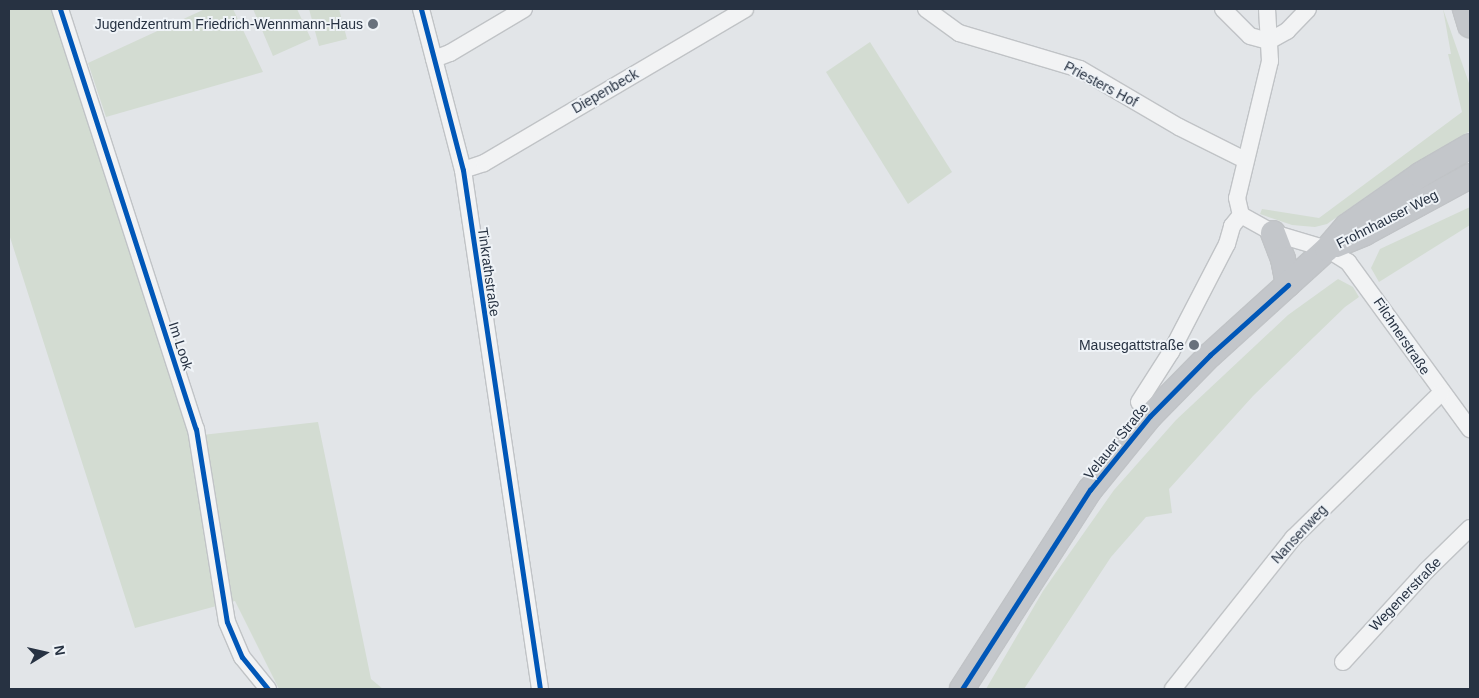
<!DOCTYPE html>
<meta charset="utf-8">
<style>
body{margin:0}
#map{position:relative;width:1479px;height:698px;overflow:hidden;background:#e2e5e8;font-family:Helvetica,sans-serif}
div>[style]{position:absolute}
[style*='--x']{left:calc(var(--x)*1px);top:calc(var(--y)*1px);width:calc(var(--w)*1px);rotate:calc(var(--a)*1deg)}
.green>*{inset:0;background:#d3dcd2}
.roads{filter:drop-shadow(1px 0 #c0c3c6) drop-shadow(-1px 0 #c0c3c6) drop-shadow(0 1px #c0c3c6) drop-shadow(0 -1px #c0c3c6)}
.street>*{height:16px;margin:-8px;padding:0 8px;transform-origin:8px;border-radius:8px;background:#f2f3f4}
.secondary>*{height:24px;margin:-12px;padding:0 12px;transform-origin:12px;border-radius:12px;background:#c3c6ca}
.cycleway>*{height:5px;margin:-2.5px;padding:0 2.5px;transform-origin:2.5px;border-radius:2.5px;background:#0057b8}
.dots>*{width:14px;height:14px;translate:-50% -50%;box-sizing:border-box;border:2px solid #eff3f7;border-radius:50%}
span{translate:-50% -50%;white-space:nowrap;text-align:center;line-height:1.15;-webkit-text-stroke:4px #eff3f7;paint-order:stroke}
.poi-label{font-size:14px;color:#273242}
.right{translate:-100% -50%;text-align:right}
.street-label{font-size:14px;color:#273242}
.frame{position:absolute;inset:0;border:10px solid #273242;pointer-events:none}
.north{position:absolute;left:20px;top:628px;width:50px;height:50px;-webkit-text-stroke:4px #eff3f7;paint-order:stroke;rotate:80deg;font-size:14px;font-weight:700;line-height:20px;text-align:center;color:#273242}
.north::after{content:'';display:block;margin:auto;width:18px;height:22px;background:#273242;clip-path:polygon(50% 0,100% 100%,50% 72%,0 100%)}
</style>
<div id="map">
<div class="green">
<div style="clip-path:polygon(9px 9px,58px 9px,202px 435px,318px 422px,371px 679px,383px 689px,279px 689px,235px 601px,135px 628px,9px 234px)"></div>
<div style="clip-path:polygon(205px 9px,233px 9px,263px 72px,106px 117px,88px 63px)"></div>
<div style="clip-path:polygon(253px 9px,297px 9px,311px 39px,273px 56px)"></div>
<div style="clip-path:polygon(309px 9px,339px 9px,347px 39px,319px 46px)"></div>
<div style="clip-path:polygon(1443px 9px,1470px 86px,1470px 131px,1397px 175px,1327px 224px,1315px 227px,1292px 225px,1260px 214px,1262px 209px,1319px 218px,1462px 112px,1448px 54px,1451px 54px)"></div>
<div style="clip-path:polygon(870px 42px,952px 172px,908px 204px,826px 72px)"></div>
<div style="clip-path:polygon(1470px 207px,1470px 225px,1379px 282px,1371px 268px,1380px 249px)"></div>
<div style="clip-path:polygon(1338px 279px,1353px 287px,1359px 297px,1345px 307px,1253px 396px,1169px 489px,1172px 513px,1146px 517px,1111px 557px,1024px 689px,986px 689px,1043px 591px,1114px 490px,1176px 420px,1288px 315px)"></div>
</div>
<div class="roads">
<div class="street">
<div style="--x:60;--y:9;--w:441;--a:72.1"></div>
<div style="--x:196;--y:429;--w:195;--a:80.9"></div>
<div style="--x:227;--y:622;--w:38;--a:67"></div>
<div style="--x:242;--y:657;--w:41;--a:50.9"></div>
<div style="--x:421;--y:9;--w:166;--a:75.4"></div>
<div style="--x:463;--y:170;--w:525;--a:81.56"></div>
<div style="--x:926;--y:9;--w:41;--a:36"></div>
<div style="--x:959;--y:33;--w:126;--a:16.6"></div>
<div style="--x:1080;--y:69;--w:115;--a:30.4"></div>
<div style="--x:1179;--y:127;--w:74;--a:26.6"></div>
<div style="--x:1223;--y:9;--w:38;--a:45"></div>
<div style="--x:1250;--y:36;--w:20;--a:15"></div>
<div style="--x:1267;--y:9;--w:52;--a:86.7"></div>
<div style="--x:1270;--y:61;--w:141;--a:103.5"></div>
<div style="--x:1237;--y:198;--w:17;--a:77"></div>
<div style="--x:1241;--y:215;--w:37;--a:29"></div>
<div style="--x:1273;--y:233;--w:56;--a:16.5"></div>
<div style="--x:1327;--y:249;--w:25;--a:32"></div>
<div style="--x:1348;--y:262;--w:207;--a:53.9"></div>
<div style="--x:1269;--y:41;--w:21;--a:-29"></div>
<div style="--x:1287;--y:31;--w:30;--a:-46"></div>
<div style="--x:434;--y:59;--w:17;--a:-21"></div>
<div style="--x:450;--y:53;--w:86;--a:-30.7"></div>
<div style="--x:463;--y:170;--w:22;--a:-18"></div>
<div style="--x:484;--y:163;--w:303;--a:-30.5"></div>
<div style="--x:1139;--y:402;--w:59;--a:-57.4"></div>
<div style="--x:1171;--y:352;--w:122;--a:-62.6"></div>
<div style="--x:1227;--y:244;--w:19;--a:-74"></div>
<div style="--x:1232;--y:226;--w:14;--a:-51"></div>
<div style="--x:1343;--y:662;--w:125;--a:-47.6"></div>
<div style="--x:1427;--y:570;--w:60;--a:-44.3"></div>
<div style="--x:1173;--y:689;--w:193;--a:-51.5"></div>
<div style="--x:1293;--y:538;--w:207;--a:-44.4"></div>
</div>
<div class="secondary">
<div style="--x:1465;--y:9;--w:17;--a:73"></div>
<div style="--x:1273;--y:233;--w:28;--a:69"></div>
<div style="--x:1283;--y:259;--w:26;--a:79"></div>
<div style="--x:1336;--y:245;--w:31;--a:-22"></div>
<div style="--x:1365;--y:233;--w:119;--a:-28.5"></div>
<div style="--x:962;--y:689;--w:237;--a:-57.3"></div>
<div style="--x:1090;--y:490;--w:95;--a:-51"></div>
<div style="--x:1150;--y:416;--w:86;--a:-45.5"></div>
<div style="--x:1210;--y:355;--w:158;--a:-42.2"></div>
<div style="--x:1327;--y:249;--w:30;--a:-49"></div>
<div style="--x:1347;--y:226;--w:89;--a:-34.9"></div>
<div style="--x:1420;--y:175;--w:58;--a:-30.1"></div>
</div>
</div>
<div class="cycleway">
<div style="--x:60;--y:9;--w:441;--a:72.1"></div>
<div style="--x:196;--y:429;--w:195;--a:80.9"></div>
<div style="--x:227;--y:622;--w:38;--a:67"></div>
<div style="--x:242;--y:657;--w:41;--a:50.9"></div>
<div style="--x:421;--y:9;--w:166;--a:75.4"></div>
<div style="--x:463;--y:170;--w:525;--a:81.56"></div>
<div style="--x:962;--y:689;--w:237;--a:-57.3"></div>
<div style="--x:1090;--y:490;--w:95;--a:-51"></div>
<div style="--x:1150;--y:416;--w:86;--a:-45.5"></div>
<div style="--x:1210;--y:355;--w:105;--a:-41.9"></div>
</div>
<div class="dots">
<div style="left:373px;top:24px;background:#68717c"></div>
<div style="left:1194px;top:345px;background:#68717c"></div>
</div>
<div class="poi-label">
<span class="right" style="left:363px;top:24px">Jugendzentrum Friedrich-Wennmann-Haus</span>
<span class="right" style="left:1184px;top:345px">Mausegattstraße</span>
</div>
<div class="street-label">
<span style="left:1101px;top:84px;rotate:28deg">Priesters Hof</span>
<span style="left:605px;top:91px;rotate:-30deg">Diepenbeck</span>
<span style="left:1387px;top:219px;rotate:-27deg">Frohnhauser Weg</span>
<span style="left:489px;top:272px;rotate:82deg">Tinkrathstraße</span>
<span style="left:1402px;top:336px;rotate:56deg">Filchnerstraße</span>
<span style="left:181px;top:346px;rotate:72deg">Im Look</span>
<span style="left:1116px;top:441px;rotate:-51deg">Velauer Straße</span>
<span style="left:1299px;top:534px;rotate:-47deg">Nansenweg</span>
<span style="left:1405px;top:594px;rotate:-46deg">Wegenerstraße</span>
</div>
<div class="frame"></div>
<div class="north">N</div>
</div>
